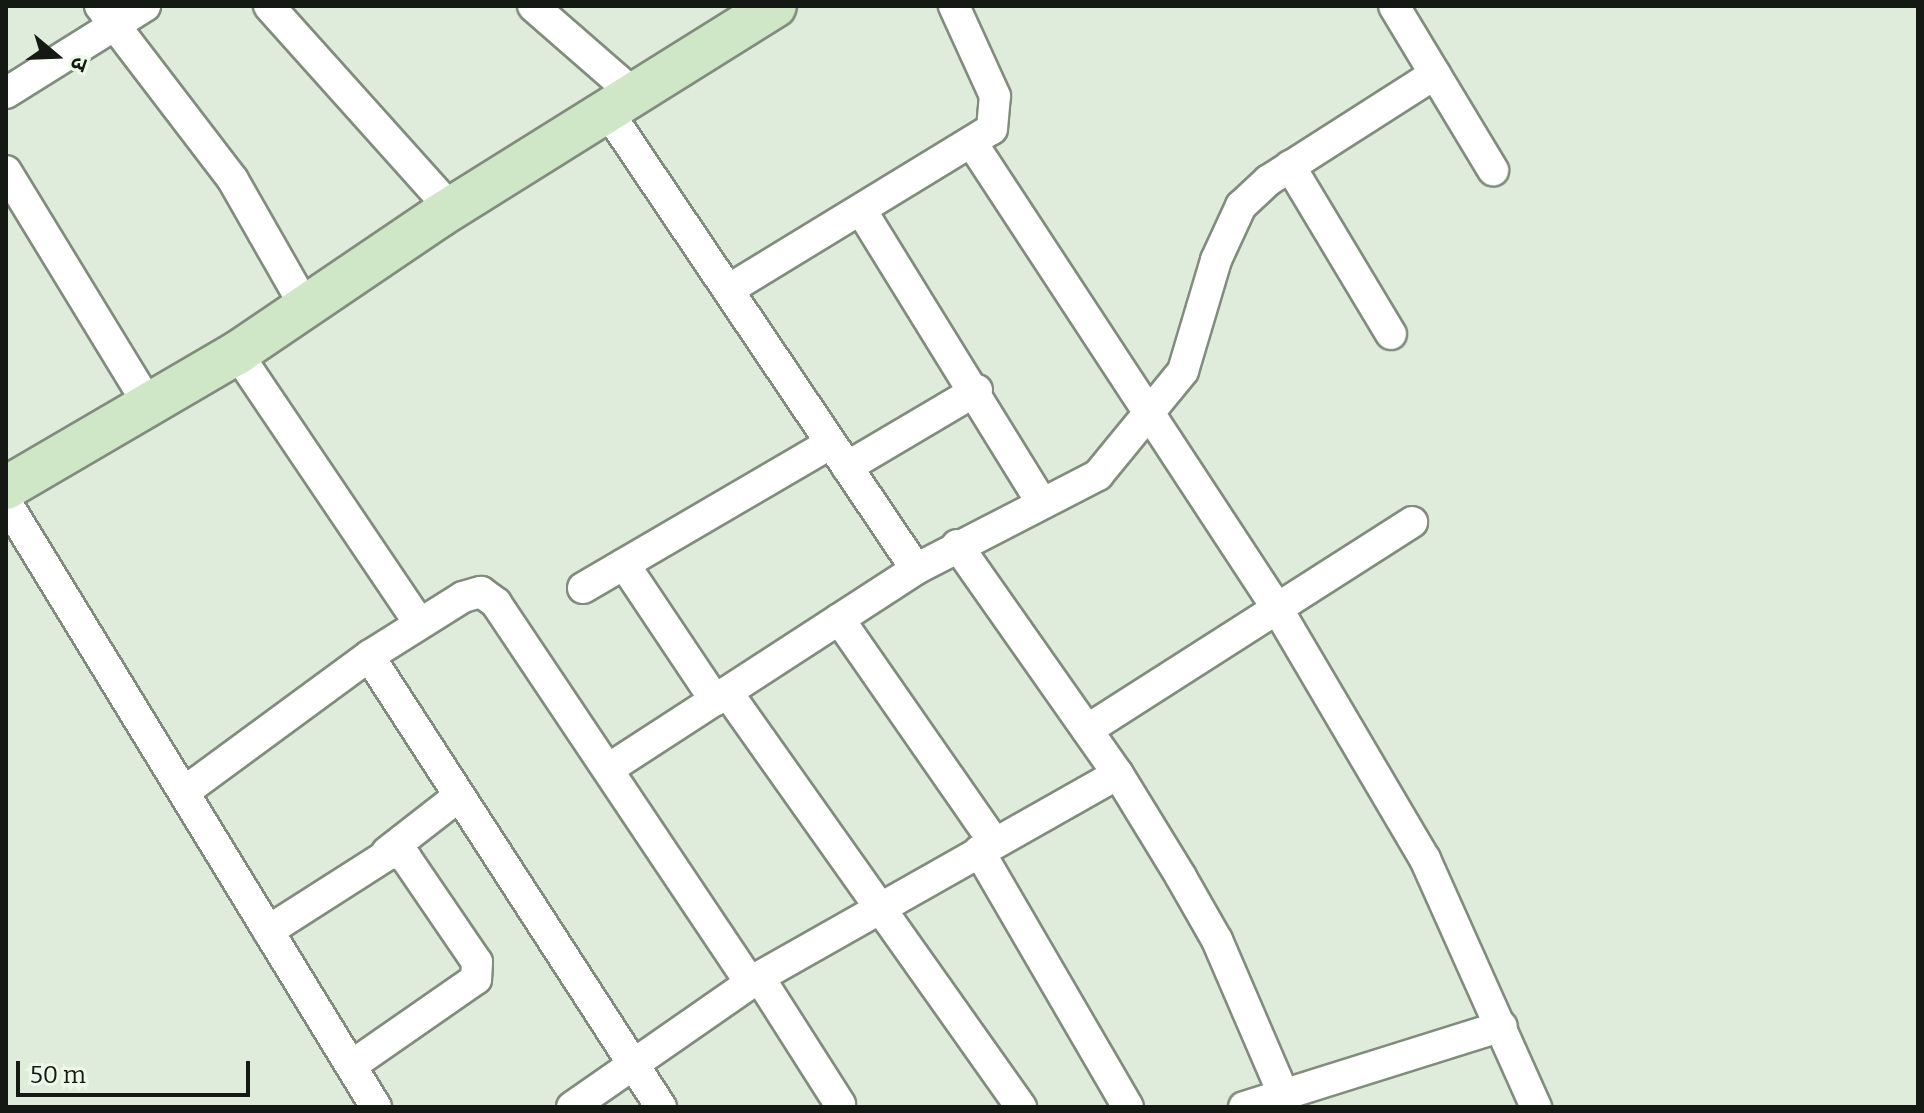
<!DOCTYPE html>
<meta charset="utf-8">
<style>
body{margin:0}
#map{position:relative;width:1924px;height:1113px;overflow:hidden;background:#dfebdb;font-family:Bitter,"Noto Sans Devanagari",serif}
div>[style]{position:absolute}
[style*='--x']{left:calc(var(--x)*1px);top:calc(var(--y)*1px);width:calc(var(--w)*1px);rotate:calc(var(--a)*1deg)}
.roads{filter:drop-shadow(2px 0 #818c7e) drop-shadow(-2px 0 #818c7e) drop-shadow(0 2px #818c7e) drop-shadow(0 -2px #818c7e)}
.street>*{height:30px;margin:-15px;padding:0 15px;transform-origin:15px;border-radius:15px;background:#fff}
.secondary>*{height:42px;margin:-21px;padding:0 21px;transform-origin:21px;border-radius:21px;background:#cfe6c7}
span{translate:-50% -50%;white-space:nowrap;text-align:center;line-height:1.15;-webkit-text-stroke:6px #ecf8e8;paint-order:stroke}
.frame{position:absolute;inset:0;border:8px solid #141913;pointer-events:none}
.north{position:absolute;left:16px;top:16px;width:80px;height:80px;-webkit-text-stroke:6px #ecf8e8;paint-order:stroke;rotate:109deg;font-size:22px;font-weight:700;line-height:32px;text-align:center;color:#141913}
.north::after{content:'';display:block;margin:auto;width:28px;height:36px;background:#141913;clip-path:polygon(50% 0,100% 100%,50% 72%,0 100%)}
.scale{position:absolute;left:16px;top:1061px;width:234px;height:36px;box-sizing:border-box;border:4px solid #141913;border-top:0;padding-left:10px;font-size:24px;line-height:28px;white-space:nowrap;color:#141913;-webkit-text-stroke:6px #ecf8e8;paint-order:stroke}
</style>
<div id="map">
<div class="roads">
<div class="street">
<div style="--x:100;--y:6;--w:219;--a:52.6"></div>
<div style="--x:233;--y:180;--w:145;--a:60.3"></div>
<div style="--x:269;--y:6;--w:273;--a:48.1"></div>
<div style="--x:533;--y:6;--w:135;--a:41.1"></div>
<div style="--x:1394;--y:6;--w:192;--a:58.9"></div>
<div style="--x:6;--y:93;--w:164;--a:-32"></div>
<div style="--x:608;--y:112;--w:551;--a:56.02"></div>
<div style="--x:972;--y:143;--w:556;--a:56.74"></div>
<div style="--x:1277;--y:608;--w:291;--a:59.5"></div>
<div style="--x:1425;--y:859;--w:272;--a:65.9"></div>
<div style="--x:1290;--y:166;--w:196;--a:59"></div>
<div style="--x:6;--y:171;--w:271;--a:58.6"></div>
<div style="--x:861;--y:210;--w:343;--a:58.3"></div>
<div style="--x:728;--y:290;--w:309;--a:-31.4"></div>
<div style="--x:992;--y:129;--w:33;--a:-85"></div>
<div style="--x:995;--y:96;--w:99;--a:-114.5"></div>
<div style="--x:237;--y:353;--w:326;--a:56"></div>
<div style="--x:847;--y:467;--w:151;--a:-30.6"></div>
<div style="--x:6;--y:502;--w:709;--a:58.55"></div>
<div style="--x:957;--y:545;--w:280;--a:54.9"></div>
<div style="--x:1118;--y:774;--w:121;--a:58.5"></div>
<div style="--x:1181;--y:877;--w:73;--a:60.3"></div>
<div style="--x:1217;--y:940;--w:164;--a:66.7"></div>
<div style="--x:624;--y:564;--w:164;--a:56.2"></div>
<div style="--x:583;--y:588;--w:287;--a:-30.3"></div>
<div style="--x:839;--y:619;--w:272;--a:55.2"></div>
<div style="--x:369;--y:656;--w:537;--a:57.08"></div>
<div style="--x:727;--y:692;--w:509;--a:54.68"></div>
<div style="--x:1087;--y:730;--w:386;--a:-32.6"></div>
<div style="--x:610;--y:768;--w:365;--a:-33"></div>
<div style="--x:916;--y:569;--w:205;--a:-27.3"></div>
<div style="--x:1098;--y:475;--w:134;--a:-50.7"></div>
<div style="--x:1183;--y:371;--w:116;--a:-73.4"></div>
<div style="--x:1216;--y:260;--w:60;--a:-65.2"></div>
<div style="--x:1241;--y:206;--w:38;--a:-43"></div>
<div style="--x:1269;--y:180;--w:197;--a:-32.6"></div>
<div style="--x:184;--y:792;--w:230;--a:-36.3"></div>
<div style="--x:369;--y:656;--w:111;--a:-32.1"></div>
<div style="--x:463;--y:597;--w:19;--a:-16"></div>
<div style="--x:481;--y:592;--w:19;--a:36"></div>
<div style="--x:496;--y:603;--w:457;--a:56.2"></div>
<div style="--x:979;--y:851;--w:296;--a:59.8"></div>
<div style="--x:387;--y:852;--w:91;--a:-37.9"></div>
<div style="--x:268;--y:931;--w:148;--a:-32.6"></div>
<div style="--x:393;--y:851;--w:15;--a:28"></div>
<div style="--x:406;--y:858;--w:126;--a:55.7"></div>
<div style="--x:477;--y:962;--w:17;--a:93"></div>
<div style="--x:476;--y:979;--w:152;--a:145.2"></div>
<div style="--x:759;--y:977;--w:151;--a:57.5"></div>
<div style="--x:572;--y:1107;--w:228;--a:-34.8"></div>
<div style="--x:759;--y:977;--w:412;--a:-29.5"></div>
<div style="--x:1244;--y:1107;--w:270;--a:-17.4"></div>
</div>
<div class="secondary">
<div style="--x:6;--y:488;--w:268;--a:-30.3"></div>
<div style="--x:237;--y:353;--w:244;--a:-34.1"></div>
<div style="--x:439;--y:216;--w:396;--a:-32"></div>
</div>
</div>
<div class="frame"></div>
<div class="north">उ</div>
<div class="scale">50 m</div>
</div>
